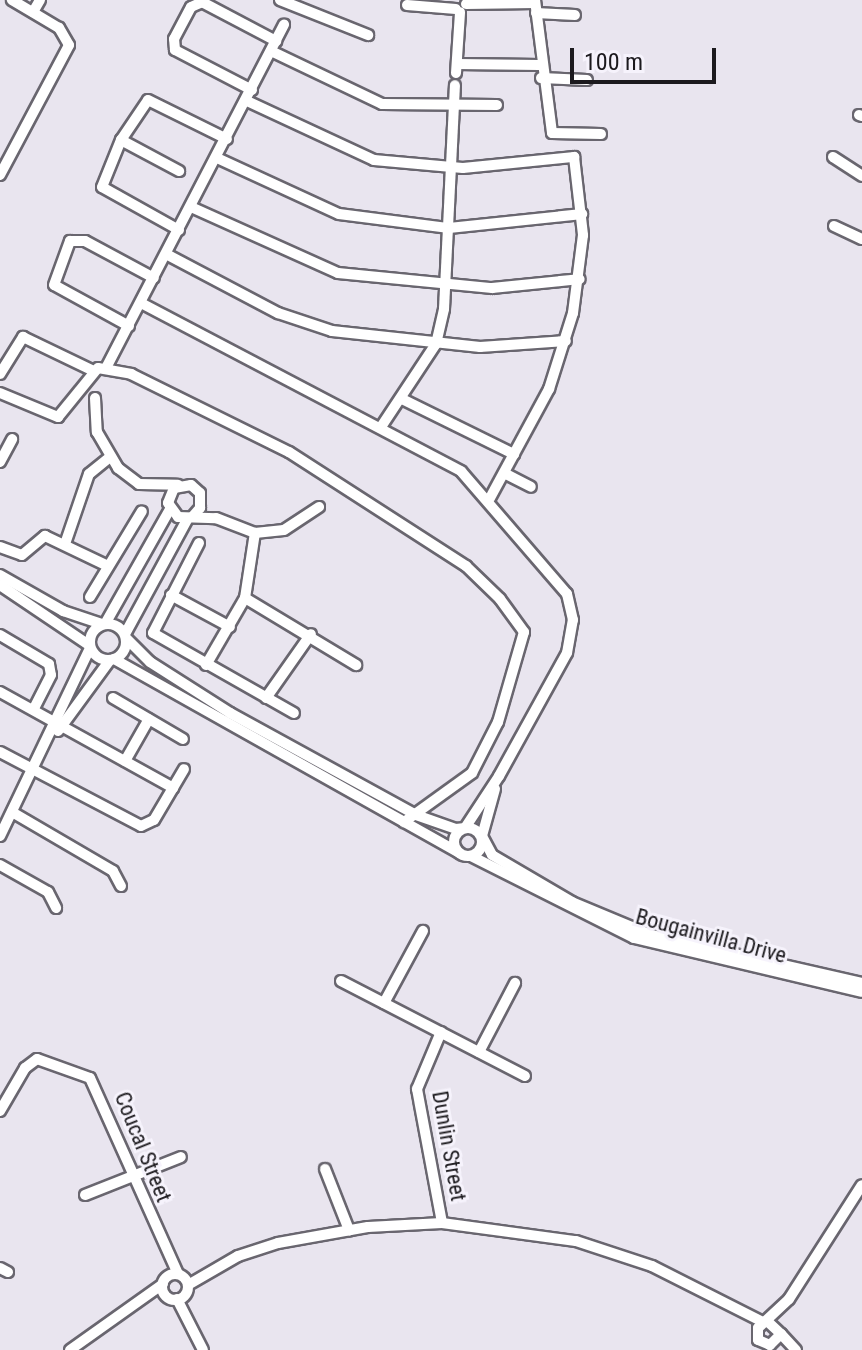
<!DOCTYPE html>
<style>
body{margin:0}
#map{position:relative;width:862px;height:1350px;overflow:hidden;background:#e9e5ef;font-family:"Roboto Condensed",sans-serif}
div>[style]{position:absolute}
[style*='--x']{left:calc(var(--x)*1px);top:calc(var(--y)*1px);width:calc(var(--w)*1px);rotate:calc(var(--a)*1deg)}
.roads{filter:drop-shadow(2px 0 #69666f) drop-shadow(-2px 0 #69666f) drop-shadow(0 2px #69666f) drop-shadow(0 -2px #69666f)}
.minor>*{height:10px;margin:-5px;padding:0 5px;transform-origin:5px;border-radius:5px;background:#fff}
.minor>.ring{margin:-5px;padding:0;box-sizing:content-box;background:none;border:10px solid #fff;border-radius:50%}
span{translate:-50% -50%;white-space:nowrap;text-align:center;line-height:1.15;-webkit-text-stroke:6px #f6f3fc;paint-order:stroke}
.street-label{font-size:22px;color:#1c1a1e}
.scale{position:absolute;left:570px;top:48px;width:146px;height:36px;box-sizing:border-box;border:4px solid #1c1a1e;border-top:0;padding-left:10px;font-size:24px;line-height:28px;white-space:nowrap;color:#1c1a1e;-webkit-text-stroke:6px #f6f3fc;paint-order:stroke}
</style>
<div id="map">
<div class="roads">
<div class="minor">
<div style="--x:280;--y:0;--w:95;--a:21.7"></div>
<div style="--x:535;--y:0;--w:134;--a:82.7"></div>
<div style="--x:552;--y:133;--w:49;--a:1.2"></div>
<div style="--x:466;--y:4;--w:69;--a:-0.8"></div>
<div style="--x:407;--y:5;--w:49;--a:4.7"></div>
<div style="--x:33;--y:12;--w:14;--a:-60"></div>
<div style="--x:536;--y:13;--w:39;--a:3"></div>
<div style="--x:271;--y:51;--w:123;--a:25.5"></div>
<div style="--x:382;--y:104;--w:115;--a:0.5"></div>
<div style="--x:457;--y:64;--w:82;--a:0.7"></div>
<div style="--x:456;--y:73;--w:61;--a:-86.2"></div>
<div style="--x:541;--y:78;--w:46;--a:2.5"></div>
<div style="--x:252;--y:90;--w:87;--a:-152.5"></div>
<div style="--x:175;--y:50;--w:11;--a:-95"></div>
<div style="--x:174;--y:39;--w:36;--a:-62"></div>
<div style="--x:191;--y:7;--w:12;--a:-24"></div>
<div style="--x:202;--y:2;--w:84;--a:27.8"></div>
<div style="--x:247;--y:101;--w:140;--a:24.9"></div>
<div style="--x:374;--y:160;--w:89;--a:5.1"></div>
<div style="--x:463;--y:168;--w:112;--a:-5.7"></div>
<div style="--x:574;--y:157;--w:79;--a:83.4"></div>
<div style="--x:583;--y:235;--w:79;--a:97.3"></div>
<div style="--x:573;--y:313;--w:80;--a:107.5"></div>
<div style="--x:549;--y:389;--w:124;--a:118.4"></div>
<div style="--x:859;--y:115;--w:3;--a:18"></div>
<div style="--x:121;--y:140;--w:66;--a:28.1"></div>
<div style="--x:833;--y:157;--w:35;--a:33"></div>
<div style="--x:217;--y:158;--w:134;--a:24.7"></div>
<div style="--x:339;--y:214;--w:111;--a:7.3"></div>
<div style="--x:449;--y:228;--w:134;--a:-6"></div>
<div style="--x:0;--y:175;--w:147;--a:-62"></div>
<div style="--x:69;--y:45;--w:20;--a:-120"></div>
<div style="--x:59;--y:28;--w:55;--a:-149.2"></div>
<div style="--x:191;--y:207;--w:161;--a:24.2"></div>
<div style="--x:338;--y:273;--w:155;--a:5.6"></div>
<div style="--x:492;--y:288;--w:88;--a:-5.8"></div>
<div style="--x:834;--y:226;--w:31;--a:25"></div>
<div style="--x:179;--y:230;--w:88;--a:-150.8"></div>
<div style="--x:102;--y:187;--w:51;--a:-68"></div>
<div style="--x:121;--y:140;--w:48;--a:-56"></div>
<div style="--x:148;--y:100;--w:88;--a:26.3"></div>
<div style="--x:166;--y:254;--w:127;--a:27.8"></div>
<div style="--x:278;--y:313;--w:57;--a:18.4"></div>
<div style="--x:332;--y:331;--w:149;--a:6.2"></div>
<div style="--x:480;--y:347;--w:86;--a:-4"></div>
<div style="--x:129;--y:326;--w:85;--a:-151.3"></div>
<div style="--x:54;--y:285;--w:47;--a:-70"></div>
<div style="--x:70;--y:241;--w:15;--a:0"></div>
<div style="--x:85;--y:241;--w:78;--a:28.2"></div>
<div style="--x:106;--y:368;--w:387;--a:-62.6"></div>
<div style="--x:0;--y:374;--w:44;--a:-58.1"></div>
<div style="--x:23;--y:337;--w:79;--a:25.6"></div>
<div style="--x:0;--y:393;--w:63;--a:22.5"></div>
<div style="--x:58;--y:417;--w:63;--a:-50.8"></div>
<div style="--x:98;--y:368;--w:34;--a:10"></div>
<div style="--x:131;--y:374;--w:176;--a:26.3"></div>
<div style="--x:289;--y:452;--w:211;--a:32.8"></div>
<div style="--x:466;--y:566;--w:47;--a:44.1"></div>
<div style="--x:500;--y:599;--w:41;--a:54"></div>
<div style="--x:524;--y:632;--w:94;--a:106.1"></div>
<div style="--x:498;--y:722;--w:57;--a:117"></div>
<div style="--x:472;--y:773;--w:84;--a:144.2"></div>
<div style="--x:95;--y:398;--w:34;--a:87"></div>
<div style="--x:97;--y:432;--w:42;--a:59.7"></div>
<div style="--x:118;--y:468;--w:26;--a:37"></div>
<div style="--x:139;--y:484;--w:39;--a:1"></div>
<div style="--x:402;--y:399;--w:125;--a:26.2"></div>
<div style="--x:381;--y:427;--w:100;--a:-56.5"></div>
<div style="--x:436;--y:344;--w:36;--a:-77"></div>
<div style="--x:444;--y:309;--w:224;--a:-87.2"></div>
<div style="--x:0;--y:462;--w:26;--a:-62"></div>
<div style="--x:504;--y:473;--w:30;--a:27"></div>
<div style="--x:193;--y:516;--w:11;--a:-49"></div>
<div style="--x:200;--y:508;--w:15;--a:-90"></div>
<div style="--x:200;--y:493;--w:12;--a:-138"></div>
<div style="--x:191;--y:485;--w:17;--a:170"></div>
<div style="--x:174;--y:488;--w:16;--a:112"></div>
<div style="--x:168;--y:503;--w:17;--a:54"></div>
<div style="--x:178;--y:517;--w:38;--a:2"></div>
<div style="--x:216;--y:518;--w:42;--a:21"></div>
<div style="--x:255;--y:533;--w:29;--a:-6"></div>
<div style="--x:284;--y:530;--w:42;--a:-33.3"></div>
<div style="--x:199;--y:543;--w:101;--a:117.1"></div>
<div style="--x:153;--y:633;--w:162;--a:29.6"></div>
<div style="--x:65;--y:544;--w:74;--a:-71.1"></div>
<div style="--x:89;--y:474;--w:26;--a:-39"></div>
<div style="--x:0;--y:547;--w:23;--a:20"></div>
<div style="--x:22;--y:555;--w:30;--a:-40"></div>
<div style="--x:45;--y:536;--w:70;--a:25.5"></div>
<div style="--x:0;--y:575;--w:73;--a:29.7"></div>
<div style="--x:63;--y:611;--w:41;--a:18.4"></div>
<div style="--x:0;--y:585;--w:107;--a:34"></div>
<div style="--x:171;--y:595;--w:67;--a:28.5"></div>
<div style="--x:90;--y:597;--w:100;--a:-58.8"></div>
<div style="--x:245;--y:598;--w:130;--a:31.1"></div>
<div class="ring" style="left:90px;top:624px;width:26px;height:26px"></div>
<div style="--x:105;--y:624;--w:132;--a:-60.5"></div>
<div style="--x:125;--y:634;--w:132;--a:-61.5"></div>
<div style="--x:0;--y:635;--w:57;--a:30.6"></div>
<div style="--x:49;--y:664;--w:11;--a:80"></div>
<div style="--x:51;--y:675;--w:39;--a:117"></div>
<div style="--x:126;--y:638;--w:34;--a:45"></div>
<div style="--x:150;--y:662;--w:95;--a:32.5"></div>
<div style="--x:230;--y:713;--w:212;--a:28.7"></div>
<div style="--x:416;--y:815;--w:42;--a:19.3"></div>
<div style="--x:456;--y:829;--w:9;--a:-6"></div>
<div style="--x:465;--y:828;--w:62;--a:-56.8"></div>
<div style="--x:499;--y:776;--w:141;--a:-61.1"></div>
<div style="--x:567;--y:653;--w:34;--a:-80"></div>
<div style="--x:573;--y:620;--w:27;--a:-103"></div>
<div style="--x:567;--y:594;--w:162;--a:-130.8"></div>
<div style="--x:461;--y:471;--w:361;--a:-152.3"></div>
<div style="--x:114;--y:659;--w:396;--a:29.3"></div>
<div style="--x:206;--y:665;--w:78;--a:-59.8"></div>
<div style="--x:245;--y:598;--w:66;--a:-81.3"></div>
<div style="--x:0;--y:692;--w:198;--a:29"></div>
<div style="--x:113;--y:698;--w:81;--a:30.4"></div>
<div style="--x:266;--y:698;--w:78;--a:-54.9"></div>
<div style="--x:58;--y:731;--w:88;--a:-53.8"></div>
<div style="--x:0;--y:752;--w:159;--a:27.7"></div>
<div style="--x:141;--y:826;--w:14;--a:-25"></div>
<div style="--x:154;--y:820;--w:59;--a:-59.5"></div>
<div style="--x:125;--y:761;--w:48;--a:-60.3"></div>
<div style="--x:495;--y:789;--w:49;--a:105.5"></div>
<div style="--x:482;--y:836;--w:21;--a:62"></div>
<div style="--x:492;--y:855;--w:93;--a:30.4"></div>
<div style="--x:572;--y:902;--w:86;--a:22.7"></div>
<div style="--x:651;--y:935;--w:216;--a:12.8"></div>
<div style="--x:12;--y:812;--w:117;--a:30.3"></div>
<div style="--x:113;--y:871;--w:17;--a:62"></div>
<div class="ring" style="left:454px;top:828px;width:18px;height:18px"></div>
<div style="--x:0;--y:836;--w:208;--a:-64.4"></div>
<div style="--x:471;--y:856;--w:182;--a:26.7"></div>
<div style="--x:634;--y:938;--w:234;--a:13.3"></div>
<div style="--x:0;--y:865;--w:55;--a:29.4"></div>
<div style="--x:48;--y:892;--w:18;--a:63"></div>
<div style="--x:341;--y:981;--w:207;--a:27.3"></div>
<div style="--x:384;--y:1003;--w:82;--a:-61.6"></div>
<div style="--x:441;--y:1032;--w:62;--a:112.8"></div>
<div style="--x:417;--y:1089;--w:136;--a:79.4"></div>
<div style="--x:479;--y:1052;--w:78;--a:-62.4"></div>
<div style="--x:0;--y:1111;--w:50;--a:-59.8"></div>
<div style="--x:25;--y:1068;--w:15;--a:-37"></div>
<div style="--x:37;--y:1059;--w:56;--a:19.7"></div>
<div style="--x:90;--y:1078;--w:215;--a:65.8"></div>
<div style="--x:325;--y:1169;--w:66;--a:68.5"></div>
<div style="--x:85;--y:1195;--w:103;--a:-21.6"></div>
<div style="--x:0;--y:1268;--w:9;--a:27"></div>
<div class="ring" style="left:162px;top:1274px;width:16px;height:16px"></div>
<div style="--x:188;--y:1285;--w:58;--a:-30.1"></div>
<div style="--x:238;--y:1256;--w:42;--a:-18"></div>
<div style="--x:278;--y:1243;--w:91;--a:-10.1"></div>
<div style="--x:368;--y:1227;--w:74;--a:-3.1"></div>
<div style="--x:442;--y:1223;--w:135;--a:7.7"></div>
<div style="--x:576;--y:1241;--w:80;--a:18.2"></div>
<div style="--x:652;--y:1266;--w:124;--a:26.8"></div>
<div style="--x:177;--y:1299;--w:57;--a:63"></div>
<div style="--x:767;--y:1321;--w:19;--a:43"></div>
<div style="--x:781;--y:1334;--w:16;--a:135"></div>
<div style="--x:770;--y:1345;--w:13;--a:-157"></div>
<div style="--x:758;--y:1340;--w:12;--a:-90"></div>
<div style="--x:758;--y:1328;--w:42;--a:-43.1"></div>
<div style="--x:789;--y:1299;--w:135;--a:-57.4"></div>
<div style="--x:781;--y:1334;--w:22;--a:47"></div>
<div style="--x:70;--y:1350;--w:114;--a:-35.4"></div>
</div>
</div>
<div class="street-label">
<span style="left:711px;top:936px;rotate:15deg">Bougainvilla Drive</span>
<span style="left:449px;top:1146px;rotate:80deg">Dunlin Street</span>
<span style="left:143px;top:1147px;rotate:68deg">Coucal Street</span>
</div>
<div class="scale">100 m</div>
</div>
